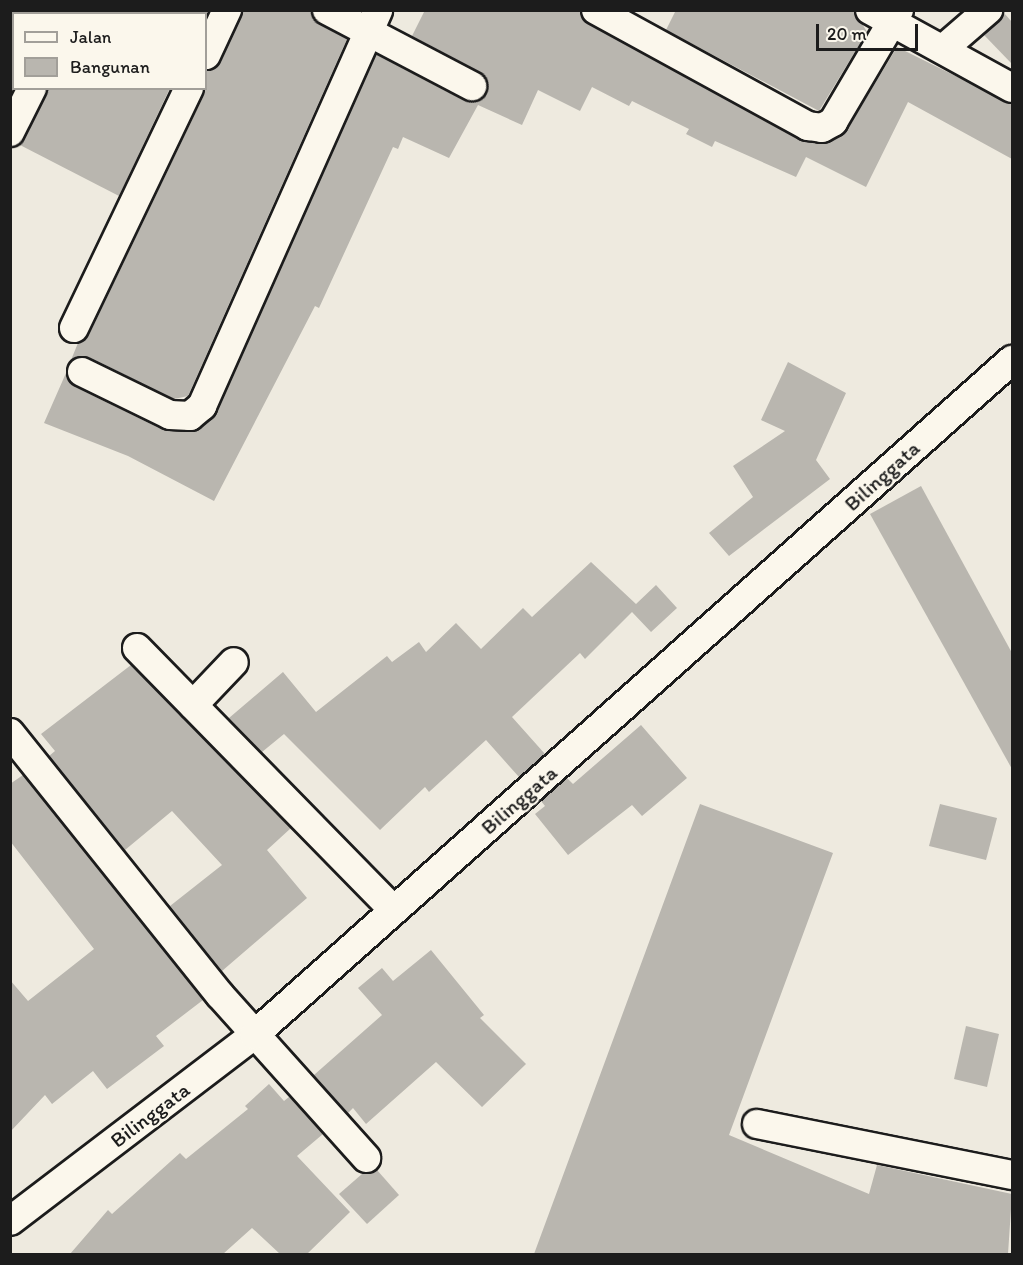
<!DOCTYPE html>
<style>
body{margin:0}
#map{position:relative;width:1023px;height:1265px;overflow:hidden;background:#eeeadf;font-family:Itim,sans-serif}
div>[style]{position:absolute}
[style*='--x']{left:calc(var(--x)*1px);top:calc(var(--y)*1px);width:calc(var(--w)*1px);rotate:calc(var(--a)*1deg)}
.building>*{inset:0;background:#b9b6af}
.roads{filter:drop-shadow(2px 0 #1c1c1c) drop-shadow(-2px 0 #1c1c1c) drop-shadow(0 2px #1c1c1c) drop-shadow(0 -2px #1c1c1c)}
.street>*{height:28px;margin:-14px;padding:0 14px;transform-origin:14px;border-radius:14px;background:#fbf7ec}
span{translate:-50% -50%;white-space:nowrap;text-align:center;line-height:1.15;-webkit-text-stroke:4.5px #fbf7ec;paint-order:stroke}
.street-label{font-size:21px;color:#1c1c1c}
.frame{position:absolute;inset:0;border:12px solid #1c1c1c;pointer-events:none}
.legend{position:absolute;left:12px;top:12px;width:195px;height:78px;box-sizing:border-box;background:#fbf7ec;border:2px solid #a29f99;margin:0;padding:8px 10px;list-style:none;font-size:18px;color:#1c1c1c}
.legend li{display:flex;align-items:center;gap:12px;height:30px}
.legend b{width:30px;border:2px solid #a29f99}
.scale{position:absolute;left:816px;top:24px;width:102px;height:27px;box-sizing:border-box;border:3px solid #1c1c1c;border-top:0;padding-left:8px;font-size:18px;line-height:21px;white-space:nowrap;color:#1c1c1c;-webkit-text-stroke:4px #fbf7ec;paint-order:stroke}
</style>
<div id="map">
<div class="building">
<div style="clip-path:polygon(243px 10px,310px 10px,319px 24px,347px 39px,188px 396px,174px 399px,89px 357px,71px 360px,78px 343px,89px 335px,204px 95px,206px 71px,221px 62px)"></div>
<div style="clip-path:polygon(425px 10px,580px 10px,588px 24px,800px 140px,820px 144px,847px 130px,897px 47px,1012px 104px,1012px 159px,908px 102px,866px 187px,806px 157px,796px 177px,715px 141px,712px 147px,686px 134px,689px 129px,632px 101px,629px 106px,592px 87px,580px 111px,538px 90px,522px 125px,478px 105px,449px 158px,403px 137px,398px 149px,393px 147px,319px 308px,315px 306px,214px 501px,128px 456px,44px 423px,66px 373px,75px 387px,163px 430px,190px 432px,213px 418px,376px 54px,465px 101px,480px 100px,487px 93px,486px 78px,480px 72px,412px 36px)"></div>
<div style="clip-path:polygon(676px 10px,854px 10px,867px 32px,819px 111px,666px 30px)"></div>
<div style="clip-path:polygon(1004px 13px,1012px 22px,1012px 64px,984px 35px)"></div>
<div style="clip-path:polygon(48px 88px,170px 88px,119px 196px,20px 145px)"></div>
<div style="clip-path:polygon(788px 362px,846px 393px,816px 460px,830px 479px,729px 556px,709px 533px,753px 497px,733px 466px,785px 431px,761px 420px)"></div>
<div style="clip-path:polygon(921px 486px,1012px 653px,1012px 769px,870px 514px)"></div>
<div style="clip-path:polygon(591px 562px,636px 604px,656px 585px,677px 608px,651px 632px,632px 612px,585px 659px,580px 653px,512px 717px,545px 754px,519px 777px,486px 740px,429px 792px,425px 787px,380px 830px,284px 734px,262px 752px,229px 718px,283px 672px,316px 712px,387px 656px,392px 662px,419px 642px,426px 652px,456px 623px,481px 649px,523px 608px,532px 617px)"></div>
<div style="clip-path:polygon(131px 665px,291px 828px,267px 850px,307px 898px,222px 971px,170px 906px,222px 865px,172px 811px,125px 850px,49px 756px,55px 751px,41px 734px)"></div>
<div style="clip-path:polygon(641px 725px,687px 778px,642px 816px,632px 805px,568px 855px,535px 814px,545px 806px,541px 801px,567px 778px,573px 784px)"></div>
<div style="clip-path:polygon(23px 775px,203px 1000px,156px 1036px,164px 1046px,107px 1089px,93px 1071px,52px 1104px,45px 1095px,10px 1132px,10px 980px,28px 1001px,94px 949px,10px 841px,10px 784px)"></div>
<div style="clip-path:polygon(700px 804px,833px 853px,729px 1135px,869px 1194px,877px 1165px,1012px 1194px,1008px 1254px,534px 1254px)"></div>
<div style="clip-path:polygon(940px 804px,997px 818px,986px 860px,929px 846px)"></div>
<div style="clip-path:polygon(431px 950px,484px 1015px,480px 1018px,526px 1064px,482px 1107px,436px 1062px,366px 1124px,353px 1108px,348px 1113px,314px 1075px,382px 1015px,358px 988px,382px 968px,393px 981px)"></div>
<div style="clip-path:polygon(966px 1026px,999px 1034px,987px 1087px,954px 1079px)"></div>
<div style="clip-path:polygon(269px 1084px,284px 1101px,289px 1097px,323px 1134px,297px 1156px,350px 1212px,307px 1254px,280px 1254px,252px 1228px,223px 1254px,70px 1254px,108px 1210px,112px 1214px,180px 1153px,186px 1159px,248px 1109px,245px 1106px)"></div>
<div style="clip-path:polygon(377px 1170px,399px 1195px,367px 1224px,339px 1194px,362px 1174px)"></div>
</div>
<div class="roads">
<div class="street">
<div style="--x:327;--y:10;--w:164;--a:27.7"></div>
<div style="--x:596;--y:10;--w:242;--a:28.7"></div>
<div style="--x:808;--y:126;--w:14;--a:8"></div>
<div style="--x:822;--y:128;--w:13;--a:-29"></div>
<div style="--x:833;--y:122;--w:130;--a:-59.5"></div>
<div style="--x:870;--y:10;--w:162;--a:28.8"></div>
<div style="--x:70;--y:14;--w:4;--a:-63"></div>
<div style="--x:943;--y:49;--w:60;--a:-40.9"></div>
<div style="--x:206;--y:55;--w:50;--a:-65"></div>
<div style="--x:10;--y:132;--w:49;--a:-63.4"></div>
<div style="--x:74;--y:328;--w:266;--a:-64.4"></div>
<div style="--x:82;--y:372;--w:98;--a:26"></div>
<div style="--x:170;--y:415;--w:20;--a:3"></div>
<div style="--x:190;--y:416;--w:16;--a:-40"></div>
<div style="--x:202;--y:406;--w:433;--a:-66"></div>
<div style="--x:137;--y:648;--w:367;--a:45.6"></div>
<div style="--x:193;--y:705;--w:59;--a:-46.4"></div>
<div style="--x:10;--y:733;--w:336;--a:51.3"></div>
<div style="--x:220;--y:995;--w:219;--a:48.1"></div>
<div style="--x:757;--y:1124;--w:260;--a:11.3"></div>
<div style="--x:10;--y:1221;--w:307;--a:-37.3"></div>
<div style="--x:254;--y:1035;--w:1015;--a:-41.69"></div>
</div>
</div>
<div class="street-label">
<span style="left:882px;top:476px;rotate:-42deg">Bilinggata</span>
<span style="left:519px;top:800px;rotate:-41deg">Bilinggata</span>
<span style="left:150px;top:1115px;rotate:-37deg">Bilinggata</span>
</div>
<div class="frame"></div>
<ul class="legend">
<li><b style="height:8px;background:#fbf7ec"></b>Jalan</li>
<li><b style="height:16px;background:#b9b6af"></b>Bangunan</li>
</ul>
<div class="scale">20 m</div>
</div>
